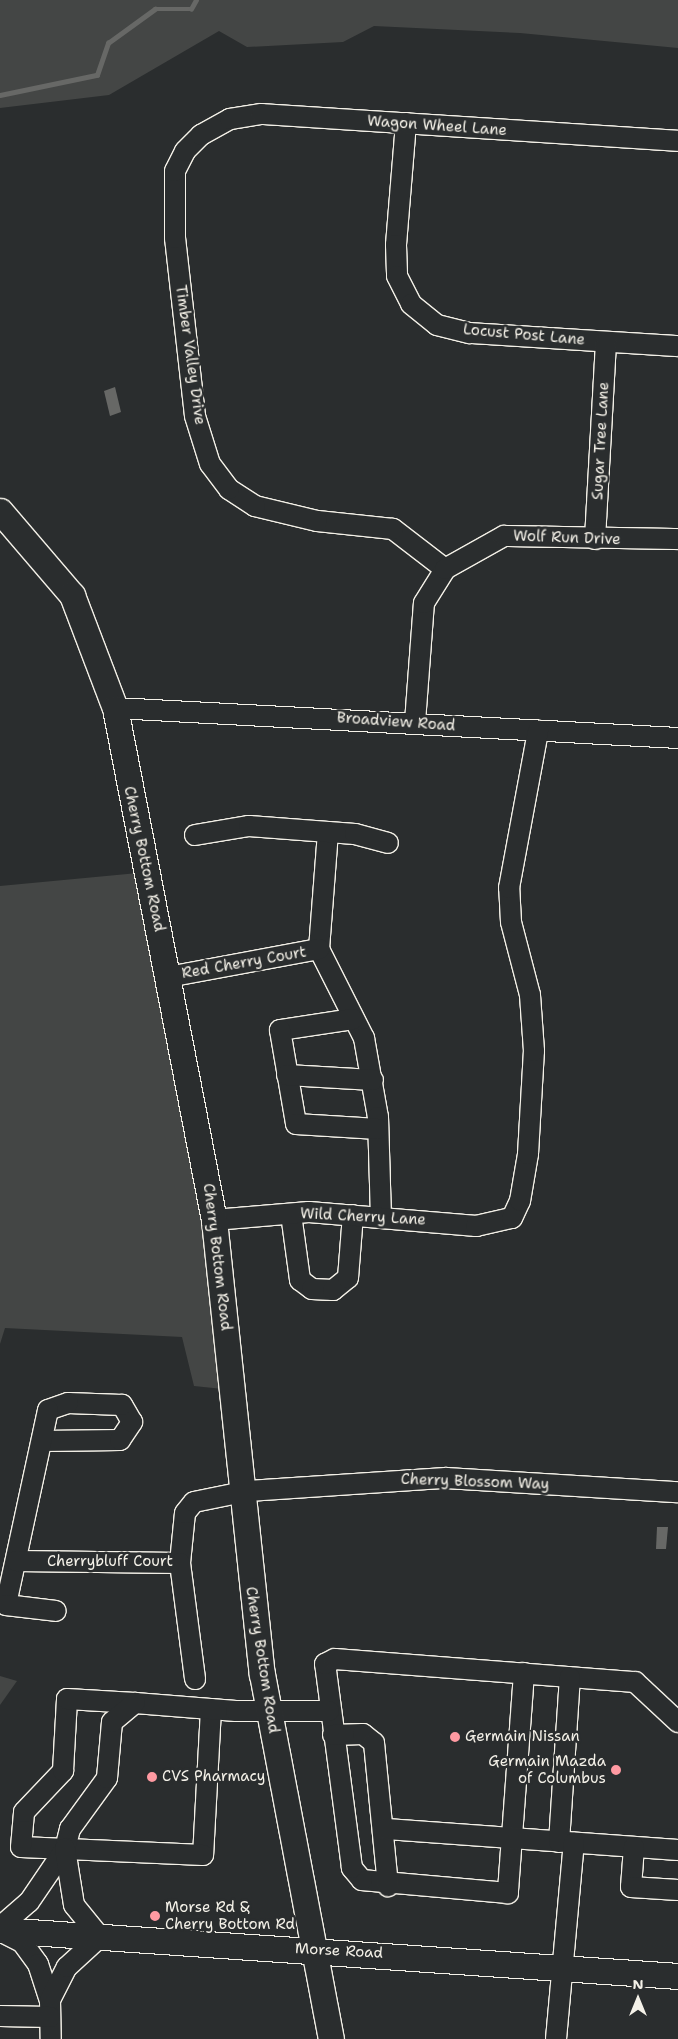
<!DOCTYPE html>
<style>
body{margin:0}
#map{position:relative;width:678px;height:2039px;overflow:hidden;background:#2a2d2e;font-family:"Shantell Sans",sans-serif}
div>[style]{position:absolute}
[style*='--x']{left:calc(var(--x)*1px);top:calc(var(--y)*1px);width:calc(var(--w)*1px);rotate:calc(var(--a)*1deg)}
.green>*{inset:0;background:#444645}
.water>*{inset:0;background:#676866}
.stream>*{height:4.5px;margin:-2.25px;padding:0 2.25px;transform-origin:2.25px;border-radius:2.25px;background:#676866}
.roads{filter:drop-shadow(1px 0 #f4f1e8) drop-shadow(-1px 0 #f4f1e8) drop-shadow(0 1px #f4f1e8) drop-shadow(0 -1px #f4f1e8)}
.minor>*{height:20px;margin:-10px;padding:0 10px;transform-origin:10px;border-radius:10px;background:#2a2d2e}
.major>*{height:25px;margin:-12.5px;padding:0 12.5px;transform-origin:12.5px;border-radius:12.5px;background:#2a2d2e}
.dots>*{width:14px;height:14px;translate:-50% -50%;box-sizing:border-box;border:2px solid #2a2d2e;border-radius:50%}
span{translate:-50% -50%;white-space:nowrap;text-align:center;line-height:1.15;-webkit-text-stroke:5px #2a2d2e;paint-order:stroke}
.street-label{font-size:15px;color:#f4f1e8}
.poi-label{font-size:15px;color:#f4f1e8}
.left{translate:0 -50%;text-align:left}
.right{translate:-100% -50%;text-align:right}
.north{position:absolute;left:613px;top:1974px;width:50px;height:50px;-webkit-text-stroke:4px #2a2d2e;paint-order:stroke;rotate:0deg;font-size:14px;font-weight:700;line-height:20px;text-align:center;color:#f4f1e8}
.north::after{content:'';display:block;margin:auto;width:18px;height:22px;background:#f4f1e8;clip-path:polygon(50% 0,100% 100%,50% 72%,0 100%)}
</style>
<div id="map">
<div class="green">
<div style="clip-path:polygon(0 0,678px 0,678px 48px,520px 33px,374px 26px,343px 42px,247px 47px,219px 31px,109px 95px,0 108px)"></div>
<div style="clip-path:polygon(138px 873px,192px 1153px,223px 1389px,194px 1386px,182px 1337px,5px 1328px,0 1344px,0 886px)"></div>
<div style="clip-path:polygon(0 1676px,17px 1681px,0 1705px)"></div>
</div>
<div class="water">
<div style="clip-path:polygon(115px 387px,121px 412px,110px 416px,104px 391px)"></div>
<div style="clip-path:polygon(657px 1527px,668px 1527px,666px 1549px,656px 1549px)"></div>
</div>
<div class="stream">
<div style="--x:0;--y:95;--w:99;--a:-11.7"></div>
<div style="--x:97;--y:75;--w:34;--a:-71"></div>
<div style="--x:108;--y:43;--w:58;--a:-35.9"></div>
<div style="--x:155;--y:9;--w:36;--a:0"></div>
<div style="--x:191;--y:9;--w:10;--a:-61"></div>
</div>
<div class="roads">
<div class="minor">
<div style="--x:406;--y:123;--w:122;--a:94.7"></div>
<div style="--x:396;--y:245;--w:31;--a:88"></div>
<div style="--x:397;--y:276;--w:31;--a:63"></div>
<div style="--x:411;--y:304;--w:33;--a:39"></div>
<div style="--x:437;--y:325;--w:34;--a:14"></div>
<div style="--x:470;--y:333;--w:208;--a:3.6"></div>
<div style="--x:595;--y:539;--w:196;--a:-86.8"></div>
<div style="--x:445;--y:569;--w:66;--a:-142.4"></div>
<div style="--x:393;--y:529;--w:76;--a:-174"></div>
<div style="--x:317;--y:521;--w:64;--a:-166.4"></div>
<div style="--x:255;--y:506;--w:31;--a:-147"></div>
<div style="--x:229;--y:489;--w:31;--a:-127"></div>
<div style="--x:210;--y:464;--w:50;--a:-107.4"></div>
<div style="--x:195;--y:416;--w:179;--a:-96.4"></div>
<div style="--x:175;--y:238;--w:67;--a:-90"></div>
<div style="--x:175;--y:171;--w:22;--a:-63"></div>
<div style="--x:185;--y:151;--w:23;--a:-45"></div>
<div style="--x:201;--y:135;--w:33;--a:-29"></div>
<div style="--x:230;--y:119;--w:32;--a:-9"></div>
<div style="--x:262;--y:114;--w:417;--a:3.7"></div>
<div style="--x:115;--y:708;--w:564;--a:3.05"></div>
<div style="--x:415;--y:722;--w:119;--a:-85.7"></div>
<div style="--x:424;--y:603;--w:40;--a:-58"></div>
<div style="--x:445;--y:569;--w:68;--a:-29.2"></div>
<div style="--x:504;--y:536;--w:174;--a:1"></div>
<div style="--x:328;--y:832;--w:117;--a:94.4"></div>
<div style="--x:319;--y:949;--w:100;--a:63.2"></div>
<div style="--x:364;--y:1038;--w:80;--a:80"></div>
<div style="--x:378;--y:1117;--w:100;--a:88.3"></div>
<div style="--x:195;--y:835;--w:55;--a:-9.5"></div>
<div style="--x:249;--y:826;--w:106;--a:4.3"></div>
<div style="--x:355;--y:834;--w:34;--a:15"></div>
<div style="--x:168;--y:977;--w:154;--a:-10.5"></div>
<div style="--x:353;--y:1019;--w:74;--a:171.4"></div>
<div style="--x:280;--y:1030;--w:95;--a:80.3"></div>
<div style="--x:296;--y:1124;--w:82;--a:3.5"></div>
<div style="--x:287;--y:1075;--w:86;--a:3.3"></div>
<div style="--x:291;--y:1214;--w:67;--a:82.2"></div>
<div style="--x:300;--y:1280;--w:15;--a:37"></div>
<div style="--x:312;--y:1289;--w:21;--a:3"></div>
<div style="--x:333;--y:1290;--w:19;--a:-39"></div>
<div style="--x:348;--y:1278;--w:63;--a:-85.5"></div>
<div style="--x:214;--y:1220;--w:95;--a:-4.8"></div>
<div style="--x:309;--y:1212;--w:168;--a:4.8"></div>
<div style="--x:476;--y:1226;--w:37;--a:-13"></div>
<div style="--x:512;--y:1218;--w:19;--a:-65"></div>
<div style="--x:520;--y:1201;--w:48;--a:-80.3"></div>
<div style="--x:528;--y:1154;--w:103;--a:-86.7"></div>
<div style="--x:534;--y:1051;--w:56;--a:-94.1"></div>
<div style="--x:530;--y:995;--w:75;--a:-104.6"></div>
<div style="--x:511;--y:922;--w:34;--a:-93"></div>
<div style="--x:509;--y:888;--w:160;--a:-79.5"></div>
<div style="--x:42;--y:1441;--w:78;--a:-0.7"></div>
<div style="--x:120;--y:1440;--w:22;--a:-56"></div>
<div style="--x:132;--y:1422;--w:20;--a:-120"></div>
<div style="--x:122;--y:1405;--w:54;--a:-177.9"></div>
<div style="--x:68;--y:1403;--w:21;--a:161"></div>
<div style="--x:48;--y:1410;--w:199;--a:102.2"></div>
<div style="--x:6;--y:1605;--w:50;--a:6.8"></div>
<div style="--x:16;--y:1561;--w:164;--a:0.7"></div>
<div style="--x:180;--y:1563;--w:50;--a:-84.3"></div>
<div style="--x:185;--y:1513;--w:14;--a:-51"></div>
<div style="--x:194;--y:1502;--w:55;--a:-11.5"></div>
<div style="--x:248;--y:1491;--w:198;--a:-3.8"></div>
<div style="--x:446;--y:1478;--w:232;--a:3.5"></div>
<div style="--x:180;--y:1563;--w:117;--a:82.6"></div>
<div style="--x:524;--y:1673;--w:221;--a:94.2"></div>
<div style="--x:508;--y:1893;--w:147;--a:-174.9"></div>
<div style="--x:362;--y:1880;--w:16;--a:-130"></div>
<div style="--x:352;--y:1868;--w:206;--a:-97.5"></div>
<div style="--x:325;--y:1664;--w:11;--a:-27"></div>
<div style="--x:335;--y:1659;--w:301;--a:4.4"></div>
<div style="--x:635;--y:1682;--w:59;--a:42.9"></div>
<div style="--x:211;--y:1709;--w:146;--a:93.1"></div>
<div style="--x:203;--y:1855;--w:182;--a:-177.5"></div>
<div style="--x:21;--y:1847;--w:35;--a:-85"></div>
<div style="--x:24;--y:1812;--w:57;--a:-46.4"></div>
<div style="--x:63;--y:1771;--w:72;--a:-86.8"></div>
<div style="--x:67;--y:1699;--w:68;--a:3.4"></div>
<div style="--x:135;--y:1703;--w:101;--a:4.5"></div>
<div style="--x:236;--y:1711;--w:93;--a:0"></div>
<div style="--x:333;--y:1735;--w:30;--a:-2"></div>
<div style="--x:363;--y:1734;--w:14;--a:39"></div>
<div style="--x:374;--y:1743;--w:144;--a:84.4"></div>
<div style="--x:386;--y:1829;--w:293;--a:4.1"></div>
<div style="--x:559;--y:1842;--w:165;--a:-86.2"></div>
<div style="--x:634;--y:1847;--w:40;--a:94.3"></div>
<div style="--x:631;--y:1887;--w:47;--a:3.7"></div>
<div style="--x:0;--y:1927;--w:38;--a:-41"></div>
<div style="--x:29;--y:1902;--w:64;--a:-55.8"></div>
<div style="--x:65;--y:1849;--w:21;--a:-76"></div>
<div style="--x:70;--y:1829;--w:63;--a:-54"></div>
<div style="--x:107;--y:1778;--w:56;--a:-84.9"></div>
<div style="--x:112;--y:1722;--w:30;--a:-40"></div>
<div style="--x:0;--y:1931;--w:25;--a:27"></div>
<div style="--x:22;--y:1942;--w:27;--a:54"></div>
<div style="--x:38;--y:1964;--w:38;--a:72"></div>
<div style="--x:50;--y:2000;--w:39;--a:89"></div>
<div style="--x:50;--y:2000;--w:37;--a:-63"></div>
<div style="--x:67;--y:1967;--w:45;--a:-42.3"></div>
<div style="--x:100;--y:1937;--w:41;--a:-129.1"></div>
<div style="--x:74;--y:1905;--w:57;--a:-99.1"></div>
<div style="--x:0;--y:2016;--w:50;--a:1.1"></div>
<div style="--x:556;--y:2039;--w:197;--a:-84.8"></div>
</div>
<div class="major">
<div style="--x:0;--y:511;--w:111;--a:49.4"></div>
<div style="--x:72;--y:595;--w:121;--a:69.2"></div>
<div style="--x:115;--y:708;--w:521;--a:79.06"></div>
<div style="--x:214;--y:1220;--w:457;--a:84"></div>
<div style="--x:262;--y:1674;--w:371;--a:79.3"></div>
<div style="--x:0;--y:1930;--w:680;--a:3.88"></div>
</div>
</div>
<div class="dots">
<div style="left:455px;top:1737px;background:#ff9aa2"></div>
<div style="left:616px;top:1770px;background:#ff9aa2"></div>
<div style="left:152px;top:1777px;background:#ff9aa2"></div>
<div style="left:155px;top:1916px;background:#ff9aa2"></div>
</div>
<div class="street-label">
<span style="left:437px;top:126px;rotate:4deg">Wagon Wheel Lane</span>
<span style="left:524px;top:335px;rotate:5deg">Locust Post Lane</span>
<span style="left:190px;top:355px;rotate:82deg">Timber Valley Drive</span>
<span style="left:601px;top:441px;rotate:-87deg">Sugar Tree Lane</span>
<span style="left:567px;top:538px;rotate:2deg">Wolf Run Drive</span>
<span style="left:396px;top:722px;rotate:4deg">Broadview Road</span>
<span style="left:144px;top:859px;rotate:78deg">Cherry Bottom Road</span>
<span style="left:244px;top:963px;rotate:-10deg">Red Cherry Court</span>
<span style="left:363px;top:1217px;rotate:3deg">Wild Cherry Lane</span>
<span style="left:217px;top:1257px;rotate:83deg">Cherry Bottom Road</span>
<span style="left:475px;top:1482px;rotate:2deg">Cherry Blossom Way</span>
<span style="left:110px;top:1562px">Cherrybluff Court</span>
<span style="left:262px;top:1660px;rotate:81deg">Cherry Bottom Road</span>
<span style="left:339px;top:1951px;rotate:3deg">Morse Road</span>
</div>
<div class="poi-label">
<span class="left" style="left:465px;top:1737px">Germain Nissan</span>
<span class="right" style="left:606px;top:1770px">Germain Mazda<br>of Columbus</span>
<span class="left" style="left:162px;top:1777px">CVS Pharmacy</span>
<span class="left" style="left:165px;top:1916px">Morse Rd &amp;<br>Cherry Bottom Rd</span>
</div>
<div class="north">N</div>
</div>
